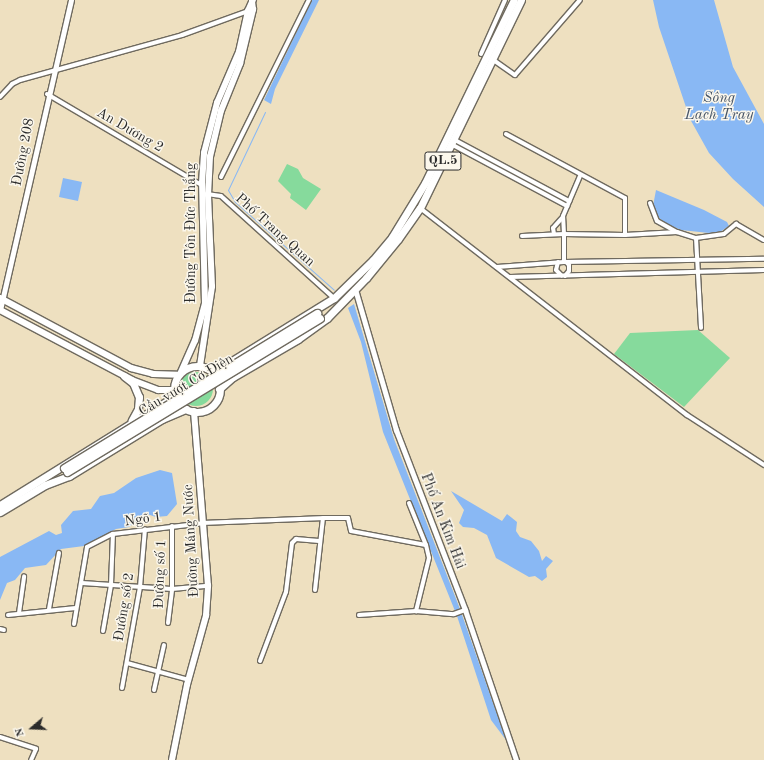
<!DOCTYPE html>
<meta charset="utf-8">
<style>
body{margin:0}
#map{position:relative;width:764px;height:760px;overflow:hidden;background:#eee0c0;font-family:"Old Standard TT",serif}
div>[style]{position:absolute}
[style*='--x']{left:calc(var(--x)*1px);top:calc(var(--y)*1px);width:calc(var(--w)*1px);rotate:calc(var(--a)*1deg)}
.green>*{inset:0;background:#86da9c}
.round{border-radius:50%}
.water>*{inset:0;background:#89b8f4}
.stream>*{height:1px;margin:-0.5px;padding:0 0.5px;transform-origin:0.5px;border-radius:0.5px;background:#89b8f4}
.roads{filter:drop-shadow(1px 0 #6f6a5f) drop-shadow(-1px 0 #6f6a5f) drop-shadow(0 1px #6f6a5f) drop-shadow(0 -1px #6f6a5f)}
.minor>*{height:4px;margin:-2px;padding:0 2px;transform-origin:2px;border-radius:2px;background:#fff}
.tertiary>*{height:5px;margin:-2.5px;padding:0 2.5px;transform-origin:2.5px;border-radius:2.5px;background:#fff}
.secondary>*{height:5.5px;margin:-2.75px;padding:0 2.75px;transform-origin:2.75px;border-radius:2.75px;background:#fff}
.primary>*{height:6px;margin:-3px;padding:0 3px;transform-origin:3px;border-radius:3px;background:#fff}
.trunk>*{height:7px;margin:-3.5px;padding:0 3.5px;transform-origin:3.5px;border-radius:3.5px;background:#fff}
.trunk>.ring{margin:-3.5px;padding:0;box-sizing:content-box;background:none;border:7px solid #fff;border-radius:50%}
.bridges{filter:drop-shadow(1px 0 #6f6a5f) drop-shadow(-1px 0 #6f6a5f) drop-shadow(0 1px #6f6a5f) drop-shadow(0 -1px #6f6a5f)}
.trunk-bridge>*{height:7px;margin:-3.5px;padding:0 3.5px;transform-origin:3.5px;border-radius:3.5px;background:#fff}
span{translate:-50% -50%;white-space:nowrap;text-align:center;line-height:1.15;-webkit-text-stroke:3px #fbf7ec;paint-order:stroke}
.shield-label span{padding:1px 3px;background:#fbf7ec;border:1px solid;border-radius:3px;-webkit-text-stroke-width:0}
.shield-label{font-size:13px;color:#2b2b2b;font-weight:700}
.street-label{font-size:14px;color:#2b2b2b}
.water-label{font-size:15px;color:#475567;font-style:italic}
.north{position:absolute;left:12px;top:708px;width:40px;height:40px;-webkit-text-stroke:3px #fbf7ec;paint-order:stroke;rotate:251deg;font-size:11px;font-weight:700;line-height:16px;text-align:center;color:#2b2b2b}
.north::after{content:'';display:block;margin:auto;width:14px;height:18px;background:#2b2b2b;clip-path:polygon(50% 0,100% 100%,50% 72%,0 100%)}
</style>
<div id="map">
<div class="green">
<div style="clip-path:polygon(287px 164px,298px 169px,303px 178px,321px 189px,306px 210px,290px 198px,291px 194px,278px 181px)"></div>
<div style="clip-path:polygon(698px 330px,730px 358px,684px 407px,614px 354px,630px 333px)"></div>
<div class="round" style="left:179px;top:372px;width:34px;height:34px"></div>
</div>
<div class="water">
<div style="clip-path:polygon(312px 0,319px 0,275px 89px,271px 104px,264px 100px)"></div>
<div style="clip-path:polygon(653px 0,714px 0,733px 67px,764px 124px,764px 207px,733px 179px,709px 153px,690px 119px,659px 27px)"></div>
<div style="clip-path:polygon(63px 178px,82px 182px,78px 201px,59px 197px)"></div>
<div style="clip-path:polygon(656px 190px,704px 210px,727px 222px,729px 226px,720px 232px,709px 233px,681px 230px,666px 224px,657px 216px,653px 206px)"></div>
<div style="clip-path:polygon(354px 304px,394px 439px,460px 609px,506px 740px,491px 720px,457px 616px,383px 432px,361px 342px,348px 308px)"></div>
<div style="clip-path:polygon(160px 470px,172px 473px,177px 504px,167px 516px,156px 517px,147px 514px,129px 527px,116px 529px,84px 546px,61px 549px,46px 565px,25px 568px,15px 580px,7px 583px,0 600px,0 557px,49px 531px,56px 535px,62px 533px,61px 525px,73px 511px,91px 509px,100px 496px,114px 493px,136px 478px)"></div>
<div style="clip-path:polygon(451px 491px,502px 521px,507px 514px,517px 522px,516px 531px,520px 537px,531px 541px,539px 551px,542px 561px,546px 556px,553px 561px,546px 569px,547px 577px,542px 581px,535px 576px,529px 577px,496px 558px,487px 535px,474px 528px,463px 527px,459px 523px,464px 510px)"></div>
</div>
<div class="stream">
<div style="--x:265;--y:112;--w:86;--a:115.4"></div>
<div style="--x:228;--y:190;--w:14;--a:60"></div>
<div style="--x:235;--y:202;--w:132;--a:41.6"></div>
</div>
<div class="roads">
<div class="minor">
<div style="--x:481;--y:54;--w:59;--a:-66"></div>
<div style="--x:492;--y:59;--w:28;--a:35"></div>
<div style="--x:515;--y:75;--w:99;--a:-49.1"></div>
<div style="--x:47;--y:94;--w:181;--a:30.5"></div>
<div style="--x:0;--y:97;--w:18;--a:-47"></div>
<div style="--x:12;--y:84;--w:9;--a:-27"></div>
<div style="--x:20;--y:80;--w:168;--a:-15.5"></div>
<div style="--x:182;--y:35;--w:70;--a:-20"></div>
<div style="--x:506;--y:134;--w:135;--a:28.3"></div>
<div style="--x:625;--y:198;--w:37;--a:90"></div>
<div style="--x:625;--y:235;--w:61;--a:-179.1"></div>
<div style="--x:564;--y:234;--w:28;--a:90"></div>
<div style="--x:453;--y:139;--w:132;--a:28.1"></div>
<div style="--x:451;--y:144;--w:132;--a:28.1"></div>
<div style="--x:221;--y:177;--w:198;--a:-63.6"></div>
<div style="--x:207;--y:194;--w:14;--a:8"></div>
<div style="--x:221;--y:196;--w:152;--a:42.1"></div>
<div style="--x:650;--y:203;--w:19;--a:69"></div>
<div style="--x:657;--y:221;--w:23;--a:29"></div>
<div style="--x:420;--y:208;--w:338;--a:37.8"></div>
<div style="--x:687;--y:415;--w:92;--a:33"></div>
<div style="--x:554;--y:234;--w:6;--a:-99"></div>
<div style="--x:553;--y:228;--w:15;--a:-48"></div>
<div style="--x:625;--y:235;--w:52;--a:-3.3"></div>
<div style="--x:677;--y:232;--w:20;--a:18"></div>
<div style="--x:696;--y:238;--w:90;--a:86.8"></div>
<div style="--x:522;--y:236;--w:42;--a:-2.7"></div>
<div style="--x:564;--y:234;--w:18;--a:-93"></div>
<div style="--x:563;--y:216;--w:43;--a:-67"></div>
<div style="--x:696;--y:238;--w:28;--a:-8"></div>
<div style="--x:724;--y:234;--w:16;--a:-40"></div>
<div style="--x:736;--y:224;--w:32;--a:30"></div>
<div style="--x:558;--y:262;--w:8;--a:104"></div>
<div style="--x:556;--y:270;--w:8;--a:45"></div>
<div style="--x:497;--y:267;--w:67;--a:-4.3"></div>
<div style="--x:564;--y:262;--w:200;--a:-0.9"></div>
<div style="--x:565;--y:276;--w:6;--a:-51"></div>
<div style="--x:569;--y:271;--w:6;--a:-90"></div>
<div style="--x:569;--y:265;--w:4;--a:-135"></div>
<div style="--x:510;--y:277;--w:254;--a:-1.6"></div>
<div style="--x:409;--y:503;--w:45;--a:68"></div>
<div style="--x:82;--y:583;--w:90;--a:3.8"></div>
<div style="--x:172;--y:589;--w:36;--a:-5"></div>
<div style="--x:315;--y:590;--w:72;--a:-83.7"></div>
<div style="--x:323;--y:518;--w:25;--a:0"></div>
<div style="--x:348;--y:518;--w:13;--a:77"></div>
<div style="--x:351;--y:531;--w:76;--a:10.6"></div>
<div style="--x:426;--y:545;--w:13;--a:77"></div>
<div style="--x:429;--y:558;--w:55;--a:103.8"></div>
<div style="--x:49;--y:609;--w:57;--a:-79.9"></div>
<div style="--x:19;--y:613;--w:37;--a:-82"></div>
<div style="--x:8;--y:615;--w:68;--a:-5.9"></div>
<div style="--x:359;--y:615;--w:57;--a:-4"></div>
<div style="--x:416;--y:611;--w:38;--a:5"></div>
<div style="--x:454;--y:614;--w:12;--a:-20"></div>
<div style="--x:168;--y:623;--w:34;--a:-83"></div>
<div style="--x:172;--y:589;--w:63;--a:-90"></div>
<div style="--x:74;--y:624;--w:78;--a:-80.4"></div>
<div style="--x:87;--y:547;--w:29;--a:-27"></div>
<div style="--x:113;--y:534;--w:92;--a:-6.9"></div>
<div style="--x:204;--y:523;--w:119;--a:-2.4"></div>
<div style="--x:0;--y:629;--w:4;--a:14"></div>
<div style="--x:103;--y:631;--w:47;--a:-80.1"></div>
<div style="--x:111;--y:585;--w:51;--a:-87.8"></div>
<div style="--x:260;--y:661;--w:74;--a:-69.4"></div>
<div style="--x:286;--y:592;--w:49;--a:-83"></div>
<div style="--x:292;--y:543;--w:6;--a:-45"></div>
<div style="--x:296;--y:539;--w:23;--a:5"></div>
<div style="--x:127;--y:663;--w:64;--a:15.3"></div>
<div style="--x:122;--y:688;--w:103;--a:-79.9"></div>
<div style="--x:140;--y:587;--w:58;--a:-85.1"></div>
<div style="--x:154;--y:690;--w:46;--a:-77.5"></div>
<div style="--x:0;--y:737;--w:38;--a:18"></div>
<div style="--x:36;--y:749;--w:12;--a:114"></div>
</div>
<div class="tertiary">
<div style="--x:355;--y:289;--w:147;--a:73.8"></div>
<div style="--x:396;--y:430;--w:193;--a:69"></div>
<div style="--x:465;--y:610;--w:158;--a:71.2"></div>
<div style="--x:0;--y:310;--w:318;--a:-77.1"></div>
</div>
<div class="secondary">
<div style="--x:200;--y:366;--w:80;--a:-81.4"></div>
<div style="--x:212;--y:287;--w:92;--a:-92.5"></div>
<div style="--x:208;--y:195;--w:38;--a:-87"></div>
<div style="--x:210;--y:157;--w:47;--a:-76.6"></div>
<div style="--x:221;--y:111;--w:51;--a:-68"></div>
<div style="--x:240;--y:64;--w:56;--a:-76.5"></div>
<div style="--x:253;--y:10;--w:8;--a:-97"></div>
<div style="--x:181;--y:372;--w:34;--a:-66"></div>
<div style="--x:195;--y:341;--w:38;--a:-75"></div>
<div style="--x:205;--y:304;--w:121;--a:-91.4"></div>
<div style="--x:202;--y:183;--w:30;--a:-86"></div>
<div style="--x:204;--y:153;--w:52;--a:-75.4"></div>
<div style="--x:217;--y:103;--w:56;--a:-66.7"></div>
<div style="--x:239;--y:52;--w:42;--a:-77.6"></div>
<div style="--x:248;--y:11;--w:12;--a:-66"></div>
<div style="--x:172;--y:760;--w:76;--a:-78.7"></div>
<div style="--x:187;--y:685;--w:72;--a:-74.6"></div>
<div style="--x:206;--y:616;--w:30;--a:-86"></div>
<div style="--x:208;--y:586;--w:175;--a:-94.6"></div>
</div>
<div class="primary">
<div style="--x:0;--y:298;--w:149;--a:28.1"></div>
<div style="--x:131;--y:368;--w:23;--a:15"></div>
<div style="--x:153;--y:374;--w:25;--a:2"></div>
<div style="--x:0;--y:310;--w:149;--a:27.9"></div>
<div style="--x:132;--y:380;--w:28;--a:21"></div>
<div style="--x:158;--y:390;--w:16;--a:0"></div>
</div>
<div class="trunk">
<div class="ring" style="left:174px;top:366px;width:39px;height:39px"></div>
<div style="--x:207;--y:368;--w:20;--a:-11"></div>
<div style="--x:227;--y:364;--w:126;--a:-31.7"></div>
<div style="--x:334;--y:298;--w:54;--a:-44.3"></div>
<div style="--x:373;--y:260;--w:30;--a:-50"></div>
<div style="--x:392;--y:237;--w:63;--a:-58.6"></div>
<div style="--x:425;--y:183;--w:203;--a:-64.1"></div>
<div style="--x:124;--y:376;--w:11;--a:38"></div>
<div style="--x:133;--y:383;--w:15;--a:67"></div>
<div style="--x:139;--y:397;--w:12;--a:95"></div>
<div style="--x:138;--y:409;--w:13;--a:119"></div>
<div style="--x:219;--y:389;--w:18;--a:-41"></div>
<div style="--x:233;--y:377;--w:75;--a:-30.3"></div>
<div style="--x:298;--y:339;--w:36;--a:-36"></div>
<div style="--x:327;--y:318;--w:56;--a:-45.7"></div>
<div style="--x:366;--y:278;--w:50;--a:-50.6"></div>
<div style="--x:398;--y:239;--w:38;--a:-55"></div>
<div style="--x:420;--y:208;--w:231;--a:-64.1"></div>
<div style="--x:0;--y:505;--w:206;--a:-31.9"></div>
<div style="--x:0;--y:512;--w:52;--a:-31"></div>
<div style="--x:45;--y:485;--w:26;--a:-21"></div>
<div style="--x:69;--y:476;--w:109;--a:-31.5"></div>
<div style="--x:162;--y:419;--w:26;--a:-23"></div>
</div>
</div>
<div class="bridges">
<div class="trunk-bridge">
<div style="--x:64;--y:468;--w:297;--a:-31.5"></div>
<div style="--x:67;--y:472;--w:296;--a:-31.3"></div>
</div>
</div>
<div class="shield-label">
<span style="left:443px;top:161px">QL.5</span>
</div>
<div class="street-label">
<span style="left:130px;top:130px;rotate:30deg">An Dương 2</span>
<span style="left:23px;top:152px;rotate:-79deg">Đường 208</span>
<span style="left:275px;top:230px;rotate:42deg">Phố Trang Quan</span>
<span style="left:191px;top:233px;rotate:-90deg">Đường Tôn Đức Thắng</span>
<span style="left:186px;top:385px;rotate:-31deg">Cầu vượt Cơ Điện</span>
<span style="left:143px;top:519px;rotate:-8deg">Ngõ 1</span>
<span style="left:443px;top:521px;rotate:69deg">Phố An Kim Hải</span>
<span style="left:191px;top:541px;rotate:-93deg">Đường Máng Nước</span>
<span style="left:160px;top:574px;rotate:-88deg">Đường số 1</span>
<span style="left:124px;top:607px;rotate:-81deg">Đường số 2</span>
</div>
<div class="water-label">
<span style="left:719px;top:107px">Sông<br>Lạch Tray</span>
</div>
<div class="north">N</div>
</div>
